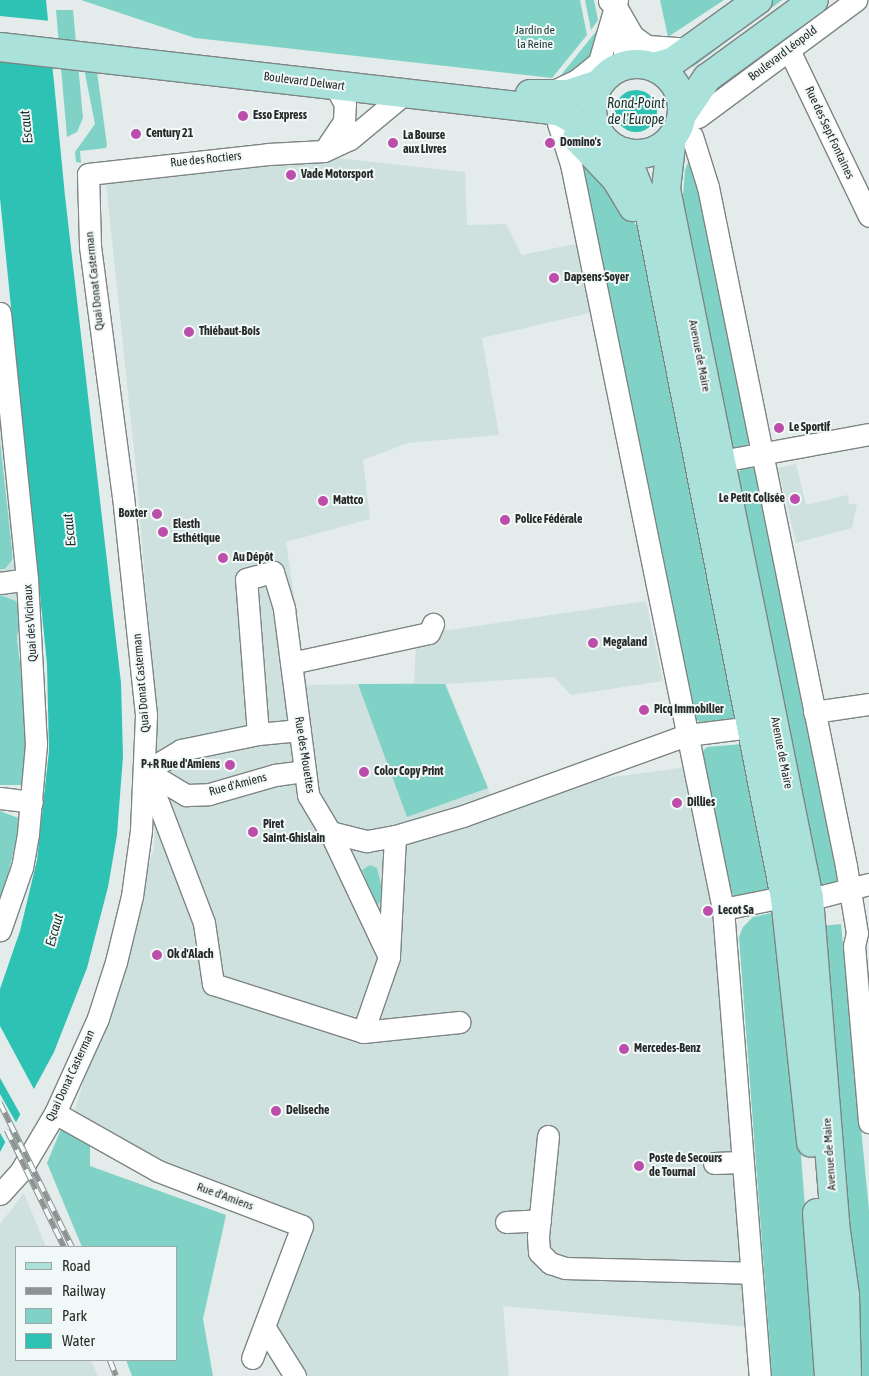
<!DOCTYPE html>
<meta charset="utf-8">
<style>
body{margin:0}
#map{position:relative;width:869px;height:1376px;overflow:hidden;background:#e3ecea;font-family:"Asap Condensed",sans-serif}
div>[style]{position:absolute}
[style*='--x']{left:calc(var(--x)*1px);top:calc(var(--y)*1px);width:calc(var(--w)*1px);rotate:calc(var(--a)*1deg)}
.built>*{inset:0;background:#cfe1de}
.green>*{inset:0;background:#81d2c6}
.water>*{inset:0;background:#2dc2b3}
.round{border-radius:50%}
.pier>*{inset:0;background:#e3ecea}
.roads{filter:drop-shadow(1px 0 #7d8583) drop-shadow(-1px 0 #7d8583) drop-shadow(0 1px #7d8583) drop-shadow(0 -1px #7d8583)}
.minor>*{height:21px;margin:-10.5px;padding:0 10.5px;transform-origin:10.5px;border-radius:10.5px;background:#fff}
.major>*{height:28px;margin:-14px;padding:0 14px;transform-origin:14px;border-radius:14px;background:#aae2db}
.major>.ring{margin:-14px;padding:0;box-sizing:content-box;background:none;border:28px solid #aae2db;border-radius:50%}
.rail>*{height:5.5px;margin-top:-2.75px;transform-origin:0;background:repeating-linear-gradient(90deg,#f1f9f8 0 11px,#8d9392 0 22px);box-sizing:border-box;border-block:1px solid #8d9392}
.dots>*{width:14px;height:14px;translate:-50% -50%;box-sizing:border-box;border:2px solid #f1f9f8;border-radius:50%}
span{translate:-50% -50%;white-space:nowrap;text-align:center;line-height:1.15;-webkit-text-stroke:4px #f1f9f8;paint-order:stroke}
.park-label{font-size:12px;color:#233b38}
.street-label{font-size:12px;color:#272a29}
.poi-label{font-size:12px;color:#272a29;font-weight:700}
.left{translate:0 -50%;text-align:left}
.right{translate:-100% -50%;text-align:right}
.water-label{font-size:14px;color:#1a312e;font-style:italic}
.legend{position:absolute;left:15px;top:1246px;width:162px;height:115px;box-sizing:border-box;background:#f1f9f8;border:1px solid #a0a6a5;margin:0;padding:6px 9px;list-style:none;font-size:15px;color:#272a29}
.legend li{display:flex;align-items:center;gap:10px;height:25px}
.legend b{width:25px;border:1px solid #a0a6a5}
</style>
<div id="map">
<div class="built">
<div style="clip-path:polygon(337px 158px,465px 172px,467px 225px,506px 224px,522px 255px,579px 243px,594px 312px,482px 338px,499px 435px,408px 443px,363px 460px,370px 519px,286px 542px,307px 685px,414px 683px,416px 646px,429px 633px,646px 601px,663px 681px,571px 695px,554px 677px,446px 684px,490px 794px,686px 767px,717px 910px,748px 1327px,503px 1306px,509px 1376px,289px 1376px,269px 1334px,302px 1226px,71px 1123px,154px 848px,157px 732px,137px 479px,106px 183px)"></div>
<div style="clip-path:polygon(0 422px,20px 611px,23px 641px,0 641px)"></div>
<div style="clip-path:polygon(796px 464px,806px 505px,848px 495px,849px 504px,857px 504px,852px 528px,796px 543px,778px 468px)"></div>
<div style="clip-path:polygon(24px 1193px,46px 1247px,16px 1247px,16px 1360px,91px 1360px,98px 1376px,0 1376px,0 1224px)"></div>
</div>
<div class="green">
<div style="clip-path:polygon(81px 0,580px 0,587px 35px,552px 78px,195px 38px)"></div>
<div style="clip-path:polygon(585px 0,594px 0,598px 20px,591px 30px)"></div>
<div style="clip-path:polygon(660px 0,724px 0,668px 37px)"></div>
<div style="clip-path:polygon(772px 0,782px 0,693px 67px,690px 65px,702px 53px)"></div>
<div style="clip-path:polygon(56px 10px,73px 10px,83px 118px,77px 132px,67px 137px)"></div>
<div style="clip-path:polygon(602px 24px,590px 62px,557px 80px)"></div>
<div style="clip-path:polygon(84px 69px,97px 72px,107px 145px,106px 148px,80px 151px,81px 163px,76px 162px,75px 152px,95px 124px)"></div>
<div style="clip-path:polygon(575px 150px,644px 235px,741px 711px,731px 721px,700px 722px,694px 718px)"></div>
<div style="clip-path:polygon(691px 155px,753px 438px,745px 450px,730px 449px,682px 208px,685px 170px)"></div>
<div style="clip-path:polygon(0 442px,12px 551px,12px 560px,5px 569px,0 569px)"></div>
<div style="clip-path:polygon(750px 464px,757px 471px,841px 884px,823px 889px,816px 883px,735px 488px,740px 470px)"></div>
<div style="clip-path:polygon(0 595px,16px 601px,20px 611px,17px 638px,26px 713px,24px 785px,0 785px)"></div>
<div style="clip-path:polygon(358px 684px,445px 684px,488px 788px,407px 817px)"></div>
<div style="clip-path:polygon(742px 744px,776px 878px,768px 890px,737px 898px,729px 891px,701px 753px,707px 747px)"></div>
<div style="clip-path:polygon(0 811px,21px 819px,0 909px)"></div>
<div style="clip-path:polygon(370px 865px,377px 868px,384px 898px,377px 905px,362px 870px)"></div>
<div style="clip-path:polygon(772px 913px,783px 921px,818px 1376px,772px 1376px,739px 937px,743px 927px,753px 917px)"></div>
<div style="clip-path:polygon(841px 924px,869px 1210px,869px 1376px,857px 1376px,821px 926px)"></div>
<div style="clip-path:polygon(61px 1129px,90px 1144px,90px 1166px,226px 1215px,203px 1319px,213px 1376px,132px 1376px,126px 1360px,176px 1360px,176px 1247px,82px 1247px,47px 1163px)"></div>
</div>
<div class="water">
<div style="clip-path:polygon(0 0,46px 0,65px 196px,121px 683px,123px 756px,117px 835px,108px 887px,87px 968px,54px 1052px,0 1152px,0 989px,20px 931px,37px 860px,49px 751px,47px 664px,0 198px)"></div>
<div class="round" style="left:615px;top:90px;width:42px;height:42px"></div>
</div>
<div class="pier">
<div style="clip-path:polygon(0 16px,51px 21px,54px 66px,0 61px)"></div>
<div style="clip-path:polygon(0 1026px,36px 1093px,23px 1119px,0 1078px)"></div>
<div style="clip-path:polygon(0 1094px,18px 1126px,7px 1145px,0 1133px)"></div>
</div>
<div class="roads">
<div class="minor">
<div style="--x:609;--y:1;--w:7;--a:34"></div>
<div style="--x:615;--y:5;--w:36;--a:60"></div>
<div style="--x:633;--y:36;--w:17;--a:36"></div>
<div style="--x:647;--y:46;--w:44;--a:3.9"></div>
<div style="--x:617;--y:20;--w:46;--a:77.5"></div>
<div style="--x:789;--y:50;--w:184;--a:64.3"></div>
<div style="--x:558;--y:89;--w:21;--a:-25"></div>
<div style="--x:577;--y:80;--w:28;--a:-39"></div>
<div style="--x:599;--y:62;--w:65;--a:-73.8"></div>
<div style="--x:698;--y:117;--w:197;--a:-36.5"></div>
<div style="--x:558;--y:123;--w:43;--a:72.4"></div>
<div style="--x:571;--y:164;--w:760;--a:78.47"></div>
<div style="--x:723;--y:909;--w:468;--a:85.5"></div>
<div style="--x:692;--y:136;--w:53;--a:72.6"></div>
<div style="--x:708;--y:187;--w:693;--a:78.51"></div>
<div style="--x:846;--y:866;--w:68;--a:80.7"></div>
<div style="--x:857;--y:933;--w:13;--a:103"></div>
<div style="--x:854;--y:946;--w:177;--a:85.1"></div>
<div style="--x:324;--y:151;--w:36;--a:-56"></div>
<div style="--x:344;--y:121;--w:17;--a:-87"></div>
<div style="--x:345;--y:104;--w:21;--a:-119"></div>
<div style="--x:0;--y:313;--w:267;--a:84.2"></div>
<div style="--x:27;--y:579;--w:165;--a:86.9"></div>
<div style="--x:36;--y:744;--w:90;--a:95.1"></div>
<div style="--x:28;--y:834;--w:34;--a:100"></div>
<div style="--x:22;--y:867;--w:67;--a:109.2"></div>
<div style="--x:721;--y:461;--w:150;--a:-10.3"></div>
<div style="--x:0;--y:583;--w:27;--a:-8"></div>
<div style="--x:291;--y:663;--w:141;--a:-12.3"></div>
<div style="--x:429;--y:633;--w:10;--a:-66"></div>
<div style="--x:814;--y:712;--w:56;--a:-8.3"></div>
<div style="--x:258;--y:734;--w:155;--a:-94.4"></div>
<div style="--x:246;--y:579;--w:28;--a:-15"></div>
<div style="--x:273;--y:572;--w:39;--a:73"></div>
<div style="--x:284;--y:609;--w:188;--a:82.6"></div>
<div style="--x:308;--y:795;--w:43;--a:59.3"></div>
<div style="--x:330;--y:832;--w:38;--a:14"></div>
<div style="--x:367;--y:841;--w:28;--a:-10"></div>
<div style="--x:395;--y:836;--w:71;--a:-16.4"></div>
<div style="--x:463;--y:816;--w:238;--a:-19.9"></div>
<div style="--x:687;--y:735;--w:64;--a:-7.1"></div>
<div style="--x:146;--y:771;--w:47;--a:31"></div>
<div style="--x:186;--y:795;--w:23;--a:-2"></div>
<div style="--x:209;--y:794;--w:69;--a:-16.1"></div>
<div style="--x:275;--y:775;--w:30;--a:-8"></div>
<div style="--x:146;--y:771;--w:41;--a:-31"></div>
<div style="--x:181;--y:750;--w:79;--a:-11.7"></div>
<div style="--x:258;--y:734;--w:42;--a:-5.4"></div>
<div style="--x:148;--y:776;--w:157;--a:69.1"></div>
<div style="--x:204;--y:923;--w:62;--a:81.6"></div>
<div style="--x:213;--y:984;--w:157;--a:17.7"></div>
<div style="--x:363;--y:1032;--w:97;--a:-5.9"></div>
<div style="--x:0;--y:798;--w:32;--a:7"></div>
<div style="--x:330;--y:832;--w:138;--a:64.7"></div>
<div style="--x:389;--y:957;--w:79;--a:109.1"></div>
<div style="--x:723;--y:909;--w:56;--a:-11.3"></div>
<div style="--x:778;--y:898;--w:41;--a:-1.4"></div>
<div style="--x:819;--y:897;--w:52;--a:-14.6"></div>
<div style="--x:389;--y:955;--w:119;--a:-87.1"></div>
<div style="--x:55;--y:1113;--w:118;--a:29.4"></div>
<div style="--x:158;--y:1171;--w:154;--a:20.9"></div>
<div style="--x:302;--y:1226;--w:141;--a:110.7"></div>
<div style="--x:548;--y:1136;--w:101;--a:95.7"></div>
<div style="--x:538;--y:1237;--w:15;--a:86"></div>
<div style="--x:539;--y:1252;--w:16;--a:45"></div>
<div style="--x:550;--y:1263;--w:16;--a:18"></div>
<div style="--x:565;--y:1268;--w:185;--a:1.5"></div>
<div style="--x:714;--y:1163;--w:27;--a:-2"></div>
<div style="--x:0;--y:1194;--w:30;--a:-48"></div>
<div style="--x:20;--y:1172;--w:69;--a:-59.3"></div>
<div style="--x:55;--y:1113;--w:104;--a:-65.6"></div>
<div style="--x:98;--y:1018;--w:59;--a:-72.2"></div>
<div style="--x:116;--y:962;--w:68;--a:-76.4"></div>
<div style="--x:132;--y:896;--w:67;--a:-82.2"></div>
<div style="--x:141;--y:830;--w:115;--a:-87.5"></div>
<div style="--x:146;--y:715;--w:219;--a:-96"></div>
<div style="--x:123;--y:497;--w:254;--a:-97.5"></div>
<div style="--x:90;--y:245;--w:71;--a:-91.6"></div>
<div style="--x:88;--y:174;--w:181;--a:-6.3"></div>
<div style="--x:268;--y:154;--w:56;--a:-3.1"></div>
<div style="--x:324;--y:151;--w:29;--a:-25"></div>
<div style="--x:350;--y:139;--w:69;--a:-39.7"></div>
<div style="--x:506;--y:1222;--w:34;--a:-3"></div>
<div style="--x:265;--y:1328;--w:57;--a:58"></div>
</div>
<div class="major">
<div style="--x:0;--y:47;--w:547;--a:6.51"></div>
<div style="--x:543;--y:109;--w:18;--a:9"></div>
<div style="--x:561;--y:112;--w:47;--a:31"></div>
<div class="ring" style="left:592px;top:64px;width:62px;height:62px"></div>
<div style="--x:654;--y:67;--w:19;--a:-16"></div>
<div style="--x:672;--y:62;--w:106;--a:-35.8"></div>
<div style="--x:530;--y:94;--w:38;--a:0"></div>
<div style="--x:568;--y:94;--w:33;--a:-18"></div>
<div style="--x:682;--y:115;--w:45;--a:-56"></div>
<div style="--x:707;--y:78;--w:132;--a:-36.1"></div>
<div style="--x:672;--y:137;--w:52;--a:96.6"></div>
<div style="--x:666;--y:189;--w:723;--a:78.6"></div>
<div style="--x:809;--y:898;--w:327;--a:85.4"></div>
<div style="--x:835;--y:1224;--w:72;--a:82"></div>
<div style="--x:845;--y:1295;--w:81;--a:88.6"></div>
<div style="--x:577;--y:138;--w:57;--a:46.4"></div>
<div style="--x:616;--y:179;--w:33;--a:59"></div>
<div style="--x:624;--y:152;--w:69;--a:67.9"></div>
<div style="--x:650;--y:216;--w:695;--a:78.8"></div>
<div style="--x:785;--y:898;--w:246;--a:83.9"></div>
<div style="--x:817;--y:1213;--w:163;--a:85.8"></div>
</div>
</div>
<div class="rail">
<div style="--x:0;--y:1103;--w:161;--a:63.4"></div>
<div style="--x:7;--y:1130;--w:130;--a:64"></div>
<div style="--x:110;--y:1360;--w:17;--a:69"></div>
</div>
<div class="dots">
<div style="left:243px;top:116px;background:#bd4daa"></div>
<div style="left:136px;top:134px;background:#bd4daa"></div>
<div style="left:393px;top:143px;background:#bd4daa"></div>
<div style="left:550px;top:143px;background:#bd4daa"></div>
<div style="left:291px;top:175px;background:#bd4daa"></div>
<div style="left:554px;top:278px;background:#bd4daa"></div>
<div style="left:189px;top:332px;background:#bd4daa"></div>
<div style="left:779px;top:428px;background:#bd4daa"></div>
<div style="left:795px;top:499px;background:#bd4daa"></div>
<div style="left:323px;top:501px;background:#bd4daa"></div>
<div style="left:157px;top:514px;background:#bd4daa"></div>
<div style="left:505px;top:520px;background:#bd4daa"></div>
<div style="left:163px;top:532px;background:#bd4daa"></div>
<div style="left:223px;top:558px;background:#bd4daa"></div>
<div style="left:593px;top:643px;background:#bd4daa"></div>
<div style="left:644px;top:710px;background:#bd4daa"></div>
<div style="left:230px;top:765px;background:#bd4daa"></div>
<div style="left:364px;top:772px;background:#bd4daa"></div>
<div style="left:677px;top:803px;background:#bd4daa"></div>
<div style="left:253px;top:832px;background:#bd4daa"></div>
<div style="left:708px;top:911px;background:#bd4daa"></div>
<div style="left:157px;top:955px;background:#bd4daa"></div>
<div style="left:624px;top:1049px;background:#bd4daa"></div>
<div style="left:276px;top:1111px;background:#bd4daa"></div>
<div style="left:639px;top:1166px;background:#bd4daa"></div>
</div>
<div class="park-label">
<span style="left:535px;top:38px">Jardin de<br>la Reine</span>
</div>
<div class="street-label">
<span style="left:783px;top:54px;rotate:-37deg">Boulevard Léopold</span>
<span style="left:304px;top:82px;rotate:7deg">Boulevard Delwart</span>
<span style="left:829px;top:133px;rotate:65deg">Rue des Sept Fontaines</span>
<span style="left:206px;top:160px;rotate:-6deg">Rue des Roctiers</span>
<span style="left:95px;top:281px;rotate:-96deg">Quai Donat Casterman</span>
<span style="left:699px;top:356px;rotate:79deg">Avenue de Maire</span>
<span style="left:31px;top:623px;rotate:-94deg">Quai des Vicinaux</span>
<span style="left:142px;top:683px;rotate:-95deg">Quai Donat Casterman</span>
<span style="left:781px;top:753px;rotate:79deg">Avenue de Maire</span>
<span style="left:304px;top:755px;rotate:81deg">Rue des Mouettes</span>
<span style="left:238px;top:785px;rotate:-15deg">Rue d'Amiens</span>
<span style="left:71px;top:1076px;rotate:-65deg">Quai Donat Casterman</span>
<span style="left:830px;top:1154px;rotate:-94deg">Avenue de Maire</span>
<span style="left:225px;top:1197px;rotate:20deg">Rue d'Amiens</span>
</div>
<div class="poi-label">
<span class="left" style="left:253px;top:116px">Esso Express</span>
<span class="left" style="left:146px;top:134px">Century 21</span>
<span class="left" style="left:403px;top:143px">La Bourse<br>aux Livres</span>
<span class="left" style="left:560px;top:143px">Domino's</span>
<span class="left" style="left:301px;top:175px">Vade Motorsport</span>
<span class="left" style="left:564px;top:278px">Dapsens·Soyer</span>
<span class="left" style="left:199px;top:332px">Thiébaut-Bois</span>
<span class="left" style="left:789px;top:428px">Le Sportif</span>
<span class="right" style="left:785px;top:499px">Le Petit Colisée</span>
<span class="left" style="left:333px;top:501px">Mattco</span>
<span class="right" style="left:147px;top:514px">Boxter</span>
<span class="left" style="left:515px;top:520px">Police Fédérale</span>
<span class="left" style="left:173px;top:532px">Elesth<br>Esthétique</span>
<span class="left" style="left:233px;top:558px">Au Dépôt</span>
<span class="left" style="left:603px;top:643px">Megaland</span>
<span class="left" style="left:654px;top:710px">Picq Immobilier</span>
<span class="right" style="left:220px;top:765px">P+R Rue d'Amiens</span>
<span class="left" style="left:374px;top:772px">Color Copy Print</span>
<span class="left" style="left:687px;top:803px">Dillies</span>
<span class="left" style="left:263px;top:832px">Piret<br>Saint-Ghislain</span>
<span class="left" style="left:718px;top:911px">Lecot Sa</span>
<span class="left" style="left:167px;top:955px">Ok d'Alach</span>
<span class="left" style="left:634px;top:1049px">Mercedes-Benz</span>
<span class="left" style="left:286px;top:1111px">Deliseche</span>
<span class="left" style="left:649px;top:1166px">Poste de Secours<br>de Tournai</span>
</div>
<div class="water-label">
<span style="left:636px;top:111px">Rond-Point<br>de l'Europe</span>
<span style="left:26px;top:127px;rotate:-96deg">Escaut</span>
<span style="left:69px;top:530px;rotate:-96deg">Escaut</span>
<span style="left:54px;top:930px;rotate:-74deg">Escaut</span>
</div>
<ul class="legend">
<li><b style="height:6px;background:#aae2db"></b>Road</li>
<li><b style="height:6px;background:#8d9392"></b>Railway</li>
<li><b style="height:14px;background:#81d2c6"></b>Park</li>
<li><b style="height:14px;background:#2dc2b3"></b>Water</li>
</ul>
</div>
